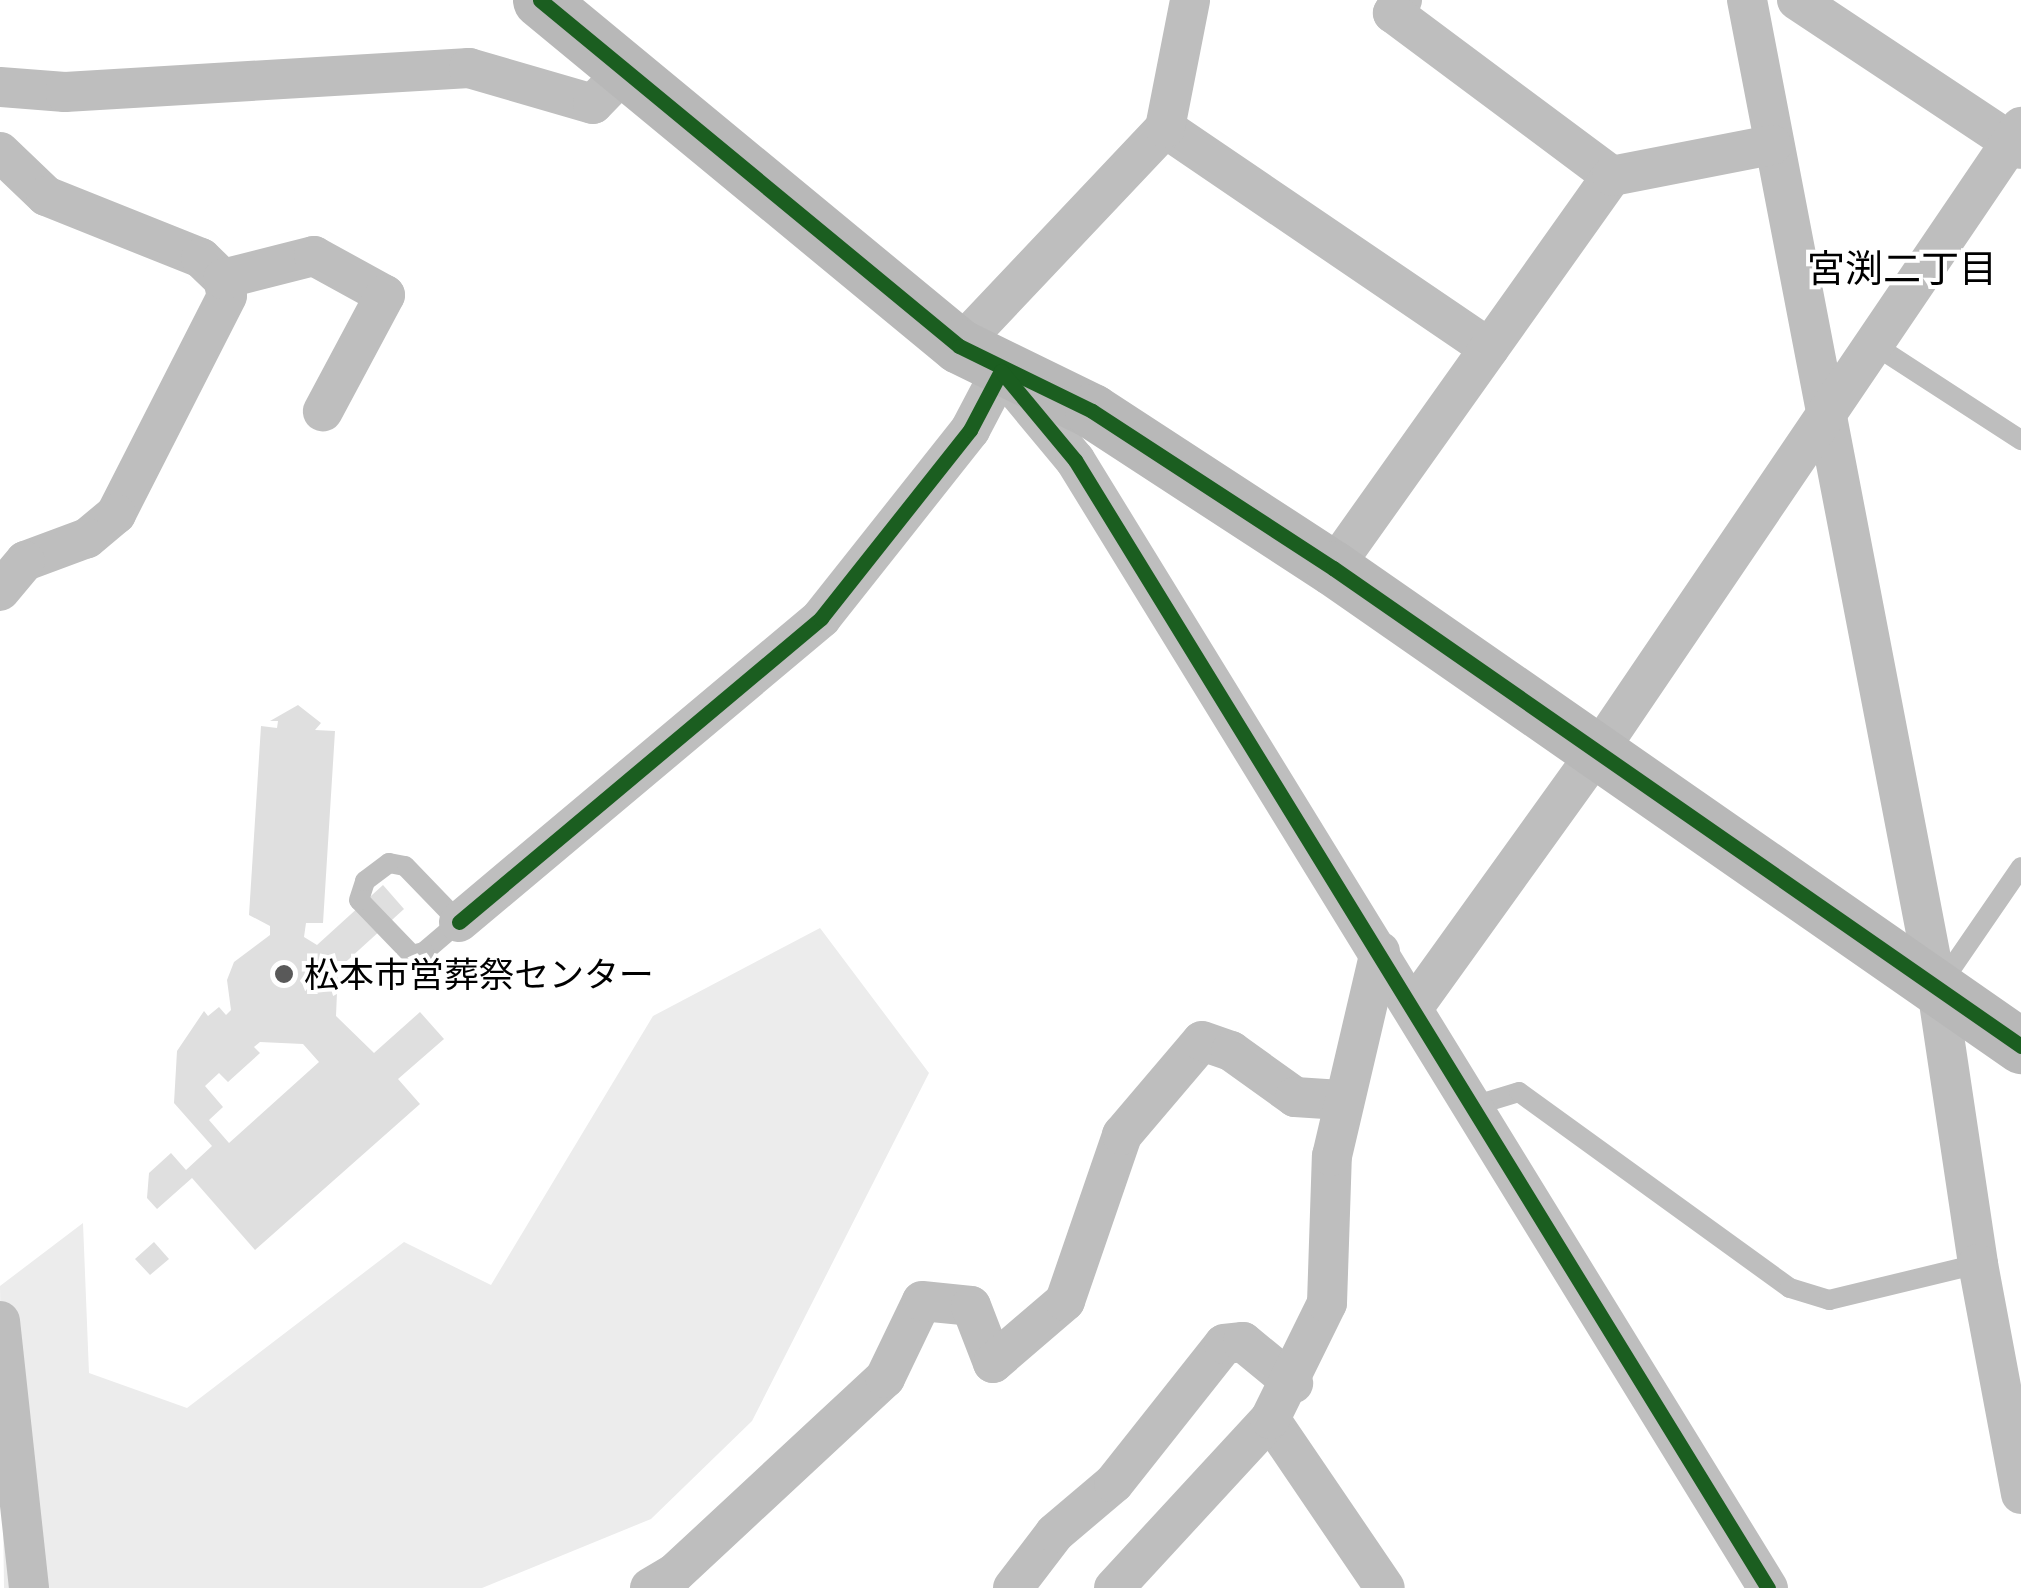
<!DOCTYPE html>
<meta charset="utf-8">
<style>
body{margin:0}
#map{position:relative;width:2021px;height:1588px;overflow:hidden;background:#fff;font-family:"Noto Sans","Noto Sans JP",sans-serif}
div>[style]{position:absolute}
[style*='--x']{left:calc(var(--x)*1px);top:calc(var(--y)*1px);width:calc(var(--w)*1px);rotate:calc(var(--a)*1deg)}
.green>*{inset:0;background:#ececec}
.building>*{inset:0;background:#dfdfdf}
.lane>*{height:20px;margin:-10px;padding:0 10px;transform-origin:10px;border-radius:10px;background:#bebebe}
.street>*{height:40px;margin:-20px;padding:0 20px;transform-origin:20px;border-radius:20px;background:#bebebe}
.secondary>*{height:55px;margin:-27.5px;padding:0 27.5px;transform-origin:27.5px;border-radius:27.5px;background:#b8b8b8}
.cycleway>*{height:15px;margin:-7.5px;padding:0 7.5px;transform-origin:7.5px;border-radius:7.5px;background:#1b5e20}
.dots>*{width:28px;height:28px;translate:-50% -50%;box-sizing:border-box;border:5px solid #fff;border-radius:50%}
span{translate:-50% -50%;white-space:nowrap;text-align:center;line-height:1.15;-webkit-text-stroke:8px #fff;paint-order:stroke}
.poi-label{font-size:35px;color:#000}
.left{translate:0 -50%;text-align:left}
.neighbourhood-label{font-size:38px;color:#000}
</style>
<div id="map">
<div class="green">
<div style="clip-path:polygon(820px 928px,929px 1073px,752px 1421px,651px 1519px,482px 1588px,4px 1588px,0 1286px,83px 1223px,89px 1373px,187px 1408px,404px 1242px,491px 1285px,653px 1016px)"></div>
</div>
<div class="building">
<div style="clip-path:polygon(evenodd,298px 705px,321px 723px,315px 730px,335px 731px,323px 923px,306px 923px,304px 937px,317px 945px,383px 885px,404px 909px,338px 969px,336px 1016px,374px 1053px,420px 1012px,444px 1039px,398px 1079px,420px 1104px,255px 1250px,192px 1178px,157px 1209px,147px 1198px,149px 1173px,171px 1153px,186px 1170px,212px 1146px,174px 1103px,177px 1051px,204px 1011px,208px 1016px,219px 1007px,226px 1015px,231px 1010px,227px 980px,234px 962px,270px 935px,270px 926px,249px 915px,261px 726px,277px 728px,278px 721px,270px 721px,298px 705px,260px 1042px,303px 1044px,319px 1062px,229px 1143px,209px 1120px,223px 1107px,205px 1086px,219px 1073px,228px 1082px,260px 1053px,254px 1047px,260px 1042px)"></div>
<div style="clip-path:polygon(154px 1242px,169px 1259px,150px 1275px,135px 1259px)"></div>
</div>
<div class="lane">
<div style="--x:1876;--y:346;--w:173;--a:33"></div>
<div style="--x:389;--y:863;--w:16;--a:11"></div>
<div style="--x:405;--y:866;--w:78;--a:46"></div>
<div style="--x:459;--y:922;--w:46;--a:139.4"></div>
<div style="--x:424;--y:952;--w:12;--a:166"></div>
<div style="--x:412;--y:955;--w:76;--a:-133.9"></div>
<div style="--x:359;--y:900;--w:20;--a:-72"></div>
<div style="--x:365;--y:881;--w:30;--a:-37"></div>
<div style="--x:1940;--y:985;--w:143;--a:-55.5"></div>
<div style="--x:1473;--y:1106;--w:48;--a:-16.9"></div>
<div style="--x:1519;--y:1092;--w:334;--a:35.9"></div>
<div style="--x:1790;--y:1288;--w:41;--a:17.1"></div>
<div style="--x:1829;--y:1300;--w:153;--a:-13.6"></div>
</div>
<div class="street">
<div style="--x:1402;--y:0;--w:16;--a:125"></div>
<div style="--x:1393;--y:13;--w:273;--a:36.7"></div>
<div style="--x:1747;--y:0;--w:1007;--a:79.13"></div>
<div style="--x:1937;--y:989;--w:278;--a:81.5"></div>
<div style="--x:1978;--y:1264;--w:234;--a:79.4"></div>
<div style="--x:1797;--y:0;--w:269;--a:33.6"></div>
<div style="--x:0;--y:87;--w:65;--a:4.4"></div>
<div style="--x:65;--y:92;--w:405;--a:-3.4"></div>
<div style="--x:469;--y:68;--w:129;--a:16.2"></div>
<div style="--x:593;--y:104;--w:49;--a:-45.8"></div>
<div style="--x:1165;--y:128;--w:392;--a:34.2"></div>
<div style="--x:0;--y:152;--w:64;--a:43.7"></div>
<div style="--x:46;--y:196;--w:167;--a:21.8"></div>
<div style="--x:201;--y:258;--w:30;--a:44"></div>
<div style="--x:223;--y:279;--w:17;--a:77"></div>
<div style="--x:227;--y:296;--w:245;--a:117"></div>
<div style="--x:116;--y:514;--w:38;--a:140"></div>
<div style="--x:87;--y:538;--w:66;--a:159.6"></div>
<div style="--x:25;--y:561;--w:39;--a:130"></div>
<div style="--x:223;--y:279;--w:94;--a:-14.2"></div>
<div style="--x:314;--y:256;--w:81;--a:28.8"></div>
<div style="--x:385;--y:295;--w:132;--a:118.1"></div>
<div style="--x:959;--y:346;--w:300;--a:-46.6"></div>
<div style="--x:1165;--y:128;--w:130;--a:-78.9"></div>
<div style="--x:1333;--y:568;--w:481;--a:-54.6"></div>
<div style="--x:1612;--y:176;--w:163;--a:-11"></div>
<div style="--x:459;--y:922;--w:473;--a:-40"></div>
<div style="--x:821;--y:618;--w:240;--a:-51.6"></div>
<div style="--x:970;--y:430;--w:67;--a:-62.3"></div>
<div style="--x:1001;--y:371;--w:116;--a:50.3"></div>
<div style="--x:1075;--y:460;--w:1324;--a:58.44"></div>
<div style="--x:1413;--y:1008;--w:317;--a:-54.3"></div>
<div style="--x:1598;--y:751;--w:754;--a:-55.87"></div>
<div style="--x:0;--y:1321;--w:269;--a:83.8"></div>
<div style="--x:1270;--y:1419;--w:204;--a:55.8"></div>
<div style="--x:650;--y:1588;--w:29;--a:-31"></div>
<div style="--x:675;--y:1573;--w:287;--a:-42.9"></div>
<div style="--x:885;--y:1378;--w:85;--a:-64.3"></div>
<div style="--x:922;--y:1301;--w:49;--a:5.8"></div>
<div style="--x:971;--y:1306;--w:61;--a:68.9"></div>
<div style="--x:993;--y:1363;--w:95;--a:-40.7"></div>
<div style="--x:1065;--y:1301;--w:176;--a:-71"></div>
<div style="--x:1122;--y:1135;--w:123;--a:-49.6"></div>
<div style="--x:1202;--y:1041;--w:31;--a:19"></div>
<div style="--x:1231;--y:1051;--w:79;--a:35.7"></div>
<div style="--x:1295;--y:1097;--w:46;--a:3.7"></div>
<div style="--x:1013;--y:1588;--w:69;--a:-52.6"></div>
<div style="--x:1055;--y:1533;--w:77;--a:-40.3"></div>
<div style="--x:1114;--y:1483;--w:177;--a:-51.6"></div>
<div style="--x:1224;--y:1344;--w:19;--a:-6"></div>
<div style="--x:1243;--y:1342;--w:65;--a:39.4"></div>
<div style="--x:1114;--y:1588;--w:230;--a:-47.3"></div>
<div style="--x:1270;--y:1419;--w:129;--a:-63.8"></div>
<div style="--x:1327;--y:1303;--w:147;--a:-88.1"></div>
<div style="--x:1332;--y:1156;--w:210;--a:-76.8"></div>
</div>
<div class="secondary">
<div style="--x:540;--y:0;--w:543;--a:39.55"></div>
<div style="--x:959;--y:346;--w:148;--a:26"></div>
<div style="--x:1092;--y:411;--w:288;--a:33.1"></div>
<div style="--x:1333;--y:568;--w:838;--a:34.79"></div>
</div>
<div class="cycleway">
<div style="--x:540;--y:0;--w:543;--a:39.55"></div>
<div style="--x:959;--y:346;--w:148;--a:26"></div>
<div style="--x:1092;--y:411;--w:288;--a:33.1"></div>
<div style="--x:1333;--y:568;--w:838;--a:34.79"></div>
<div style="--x:459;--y:922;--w:473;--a:-40"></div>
<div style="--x:821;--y:618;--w:240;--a:-51.6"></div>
<div style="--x:970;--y:430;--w:67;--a:-62.3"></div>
<div style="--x:1001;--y:371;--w:116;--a:50.3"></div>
<div style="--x:1075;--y:460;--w:1324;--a:58.44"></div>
</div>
<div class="dots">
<div style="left:284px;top:974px;background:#595959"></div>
</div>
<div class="poi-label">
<span class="left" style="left:304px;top:974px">松本市営葬祭センター</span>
</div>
<div class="neighbourhood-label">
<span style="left:1902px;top:268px">宮渕二丁目</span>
</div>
</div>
